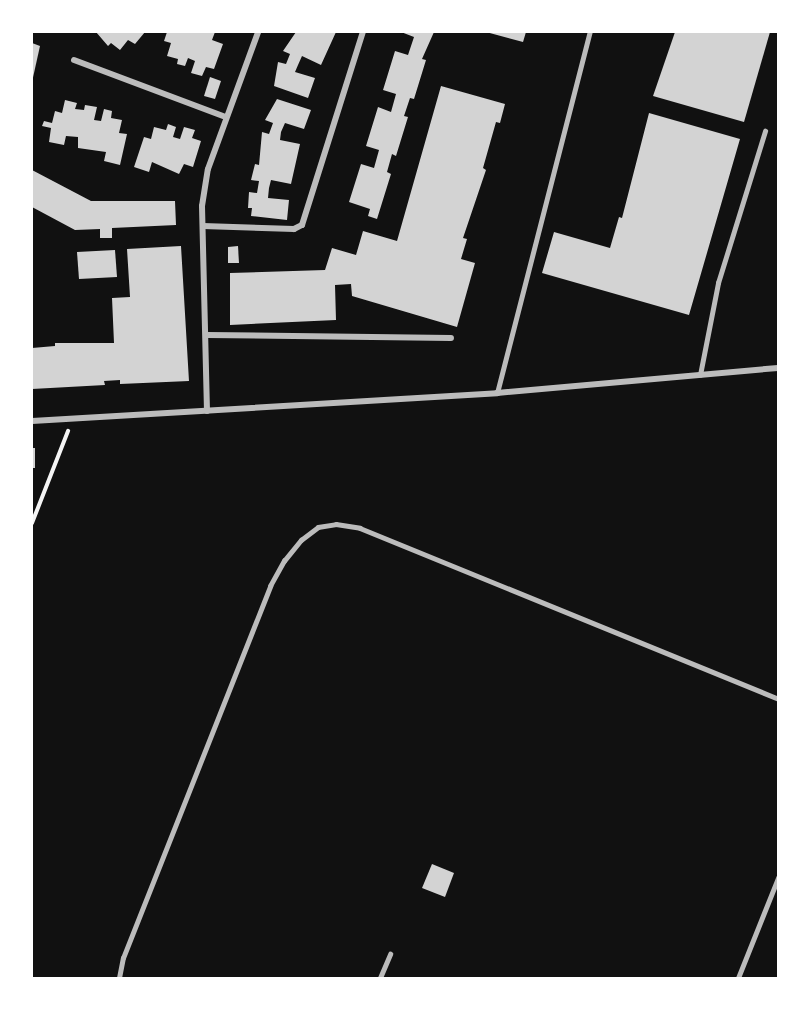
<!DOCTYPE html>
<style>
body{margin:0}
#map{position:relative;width:810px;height:1010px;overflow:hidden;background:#111;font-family:Overpass,sans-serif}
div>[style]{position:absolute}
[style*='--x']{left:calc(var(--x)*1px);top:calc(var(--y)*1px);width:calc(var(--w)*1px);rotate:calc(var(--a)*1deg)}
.building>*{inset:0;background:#d3d3d3}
.path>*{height:4px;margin:-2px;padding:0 2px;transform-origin:2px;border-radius:2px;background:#f5f5f5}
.service>*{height:4.5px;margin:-2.25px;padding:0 2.25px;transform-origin:2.25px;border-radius:2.25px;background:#bcbcbc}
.minor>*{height:6px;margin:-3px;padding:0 3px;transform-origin:3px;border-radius:3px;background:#bcbcbc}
span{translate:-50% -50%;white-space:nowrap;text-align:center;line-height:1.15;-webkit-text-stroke:4.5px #fff;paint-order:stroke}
.frame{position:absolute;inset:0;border:33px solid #fff;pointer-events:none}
</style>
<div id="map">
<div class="building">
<div style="clip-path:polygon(96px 32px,145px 32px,135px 44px,128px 40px,120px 50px,111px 43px,108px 46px)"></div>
<div style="clip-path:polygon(167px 32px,215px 32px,212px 40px,223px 44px,214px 69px,206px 67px,202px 76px,191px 73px,195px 61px,188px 58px,185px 66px,177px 64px,178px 59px,167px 56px,171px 43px,164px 41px)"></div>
<div style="clip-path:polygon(296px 32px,336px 32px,321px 65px,302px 56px,298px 65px,295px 72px,315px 78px,308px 98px,274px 86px,278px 62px,286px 64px,290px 54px,283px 51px)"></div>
<div style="clip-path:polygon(401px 32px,434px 32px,422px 59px,426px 60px,414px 99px,410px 98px,404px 116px,408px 117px,396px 156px,392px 154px,387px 172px,391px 174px,377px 219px,368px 216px,370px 209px,349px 202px,361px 164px,374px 168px,379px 150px,366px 146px,378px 107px,391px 112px,396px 94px,383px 90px,395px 51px,408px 55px,414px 37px)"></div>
<div style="clip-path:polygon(486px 32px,526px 32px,523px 42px)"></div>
<div style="clip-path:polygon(675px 32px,770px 32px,744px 122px,653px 96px)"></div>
<div style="clip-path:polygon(32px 43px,40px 46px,32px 82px)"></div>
<div style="clip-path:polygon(210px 77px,221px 81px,215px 99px,204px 96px)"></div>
<div style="clip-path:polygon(441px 86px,505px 104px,500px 123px,496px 122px,483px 168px,486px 170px,463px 238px,467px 239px,461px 259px,475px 263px,457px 327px,352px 296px,351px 284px,335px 285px,336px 320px,230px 325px,230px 273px,325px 270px,332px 248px,356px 255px,363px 231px,397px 241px)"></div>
<div style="clip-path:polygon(277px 99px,311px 110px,304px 129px,285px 123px,281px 132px,280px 140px,300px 144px,291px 184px,271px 180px,269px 188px,268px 198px,289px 200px,287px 220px,251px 216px,252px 208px,248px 208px,249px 192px,257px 193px,259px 181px,251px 180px,255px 164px,259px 165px,262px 132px,269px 134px,273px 123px,265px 120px)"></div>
<div style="clip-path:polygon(65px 100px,77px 103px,75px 109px,84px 110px,85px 105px,97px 107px,94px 120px,101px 121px,104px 109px,112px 111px,111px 118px,122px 120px,119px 133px,127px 134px,120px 165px,104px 161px,106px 152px,78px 148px,78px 137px,66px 136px,64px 145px,49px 142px,51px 128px,42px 126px,44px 121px,52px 123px,55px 111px,62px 113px)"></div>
<div style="clip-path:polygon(649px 113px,740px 139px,689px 315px,542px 273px,554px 232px,610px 248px,619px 217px,622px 218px)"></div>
<div style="clip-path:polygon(168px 124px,176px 127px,173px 137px,180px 139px,184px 127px,195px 130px,192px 138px,201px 141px,193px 167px,184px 164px,179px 174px,152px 162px,149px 172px,134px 167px,144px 137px,151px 139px,154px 127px,166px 130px)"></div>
<div style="clip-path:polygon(32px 170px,91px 201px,175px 201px,176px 225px,112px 228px,112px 238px,100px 238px,100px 229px,75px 230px,32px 207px)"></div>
<div style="clip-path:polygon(181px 246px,189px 381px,120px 384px,120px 380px,104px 381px,105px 385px,32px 389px,32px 348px,55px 346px,55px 343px,114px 343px,112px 298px,130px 297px,127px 249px)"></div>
<div style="clip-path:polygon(238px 246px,239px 263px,228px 263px,228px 247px)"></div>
<div style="clip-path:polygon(115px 250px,117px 277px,79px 279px,77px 252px)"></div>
<div style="clip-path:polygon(32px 448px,35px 448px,35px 468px,32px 468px)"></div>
<div style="clip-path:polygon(432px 864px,454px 873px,445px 897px,422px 888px)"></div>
</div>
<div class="path">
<div style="--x:32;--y:523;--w:99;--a:-68.6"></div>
</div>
<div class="service">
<div style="--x:700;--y:375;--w:94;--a:-78.9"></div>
<div style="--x:718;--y:283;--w:159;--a:-72.8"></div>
<div style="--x:497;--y:393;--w:373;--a:-75.6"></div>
<div style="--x:119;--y:978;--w:20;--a:-79"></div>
<div style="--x:123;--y:958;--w:400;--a:-68.4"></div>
<div style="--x:270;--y:586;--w:29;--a:-61"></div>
<div style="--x:284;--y:561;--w:27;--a:-51"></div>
<div style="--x:301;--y:540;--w:21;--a:-37"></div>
<div style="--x:318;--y:527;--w:18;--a:-9"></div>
<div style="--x:336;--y:524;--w:24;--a:9"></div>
<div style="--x:360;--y:528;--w:452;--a:22.2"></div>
<div style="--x:380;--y:978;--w:26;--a:-67"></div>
<div style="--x:738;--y:978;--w:108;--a:-68.2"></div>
</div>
<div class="minor">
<div style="--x:74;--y:60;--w:162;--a:20.6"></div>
<div style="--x:203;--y:226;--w:91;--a:1.9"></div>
<div style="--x:294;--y:229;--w:9;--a:-27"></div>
<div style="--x:302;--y:225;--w:202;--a:-72.5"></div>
<div style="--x:207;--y:335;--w:244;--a:0.7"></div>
<div style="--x:207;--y:411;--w:205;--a:-91.4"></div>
<div style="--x:202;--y:206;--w:37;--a:-81"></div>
<div style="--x:208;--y:169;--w:146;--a:-69.9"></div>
<div style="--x:32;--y:421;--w:466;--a:-3.4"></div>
<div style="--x:497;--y:393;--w:282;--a:-5.1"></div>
</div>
<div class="frame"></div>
</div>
